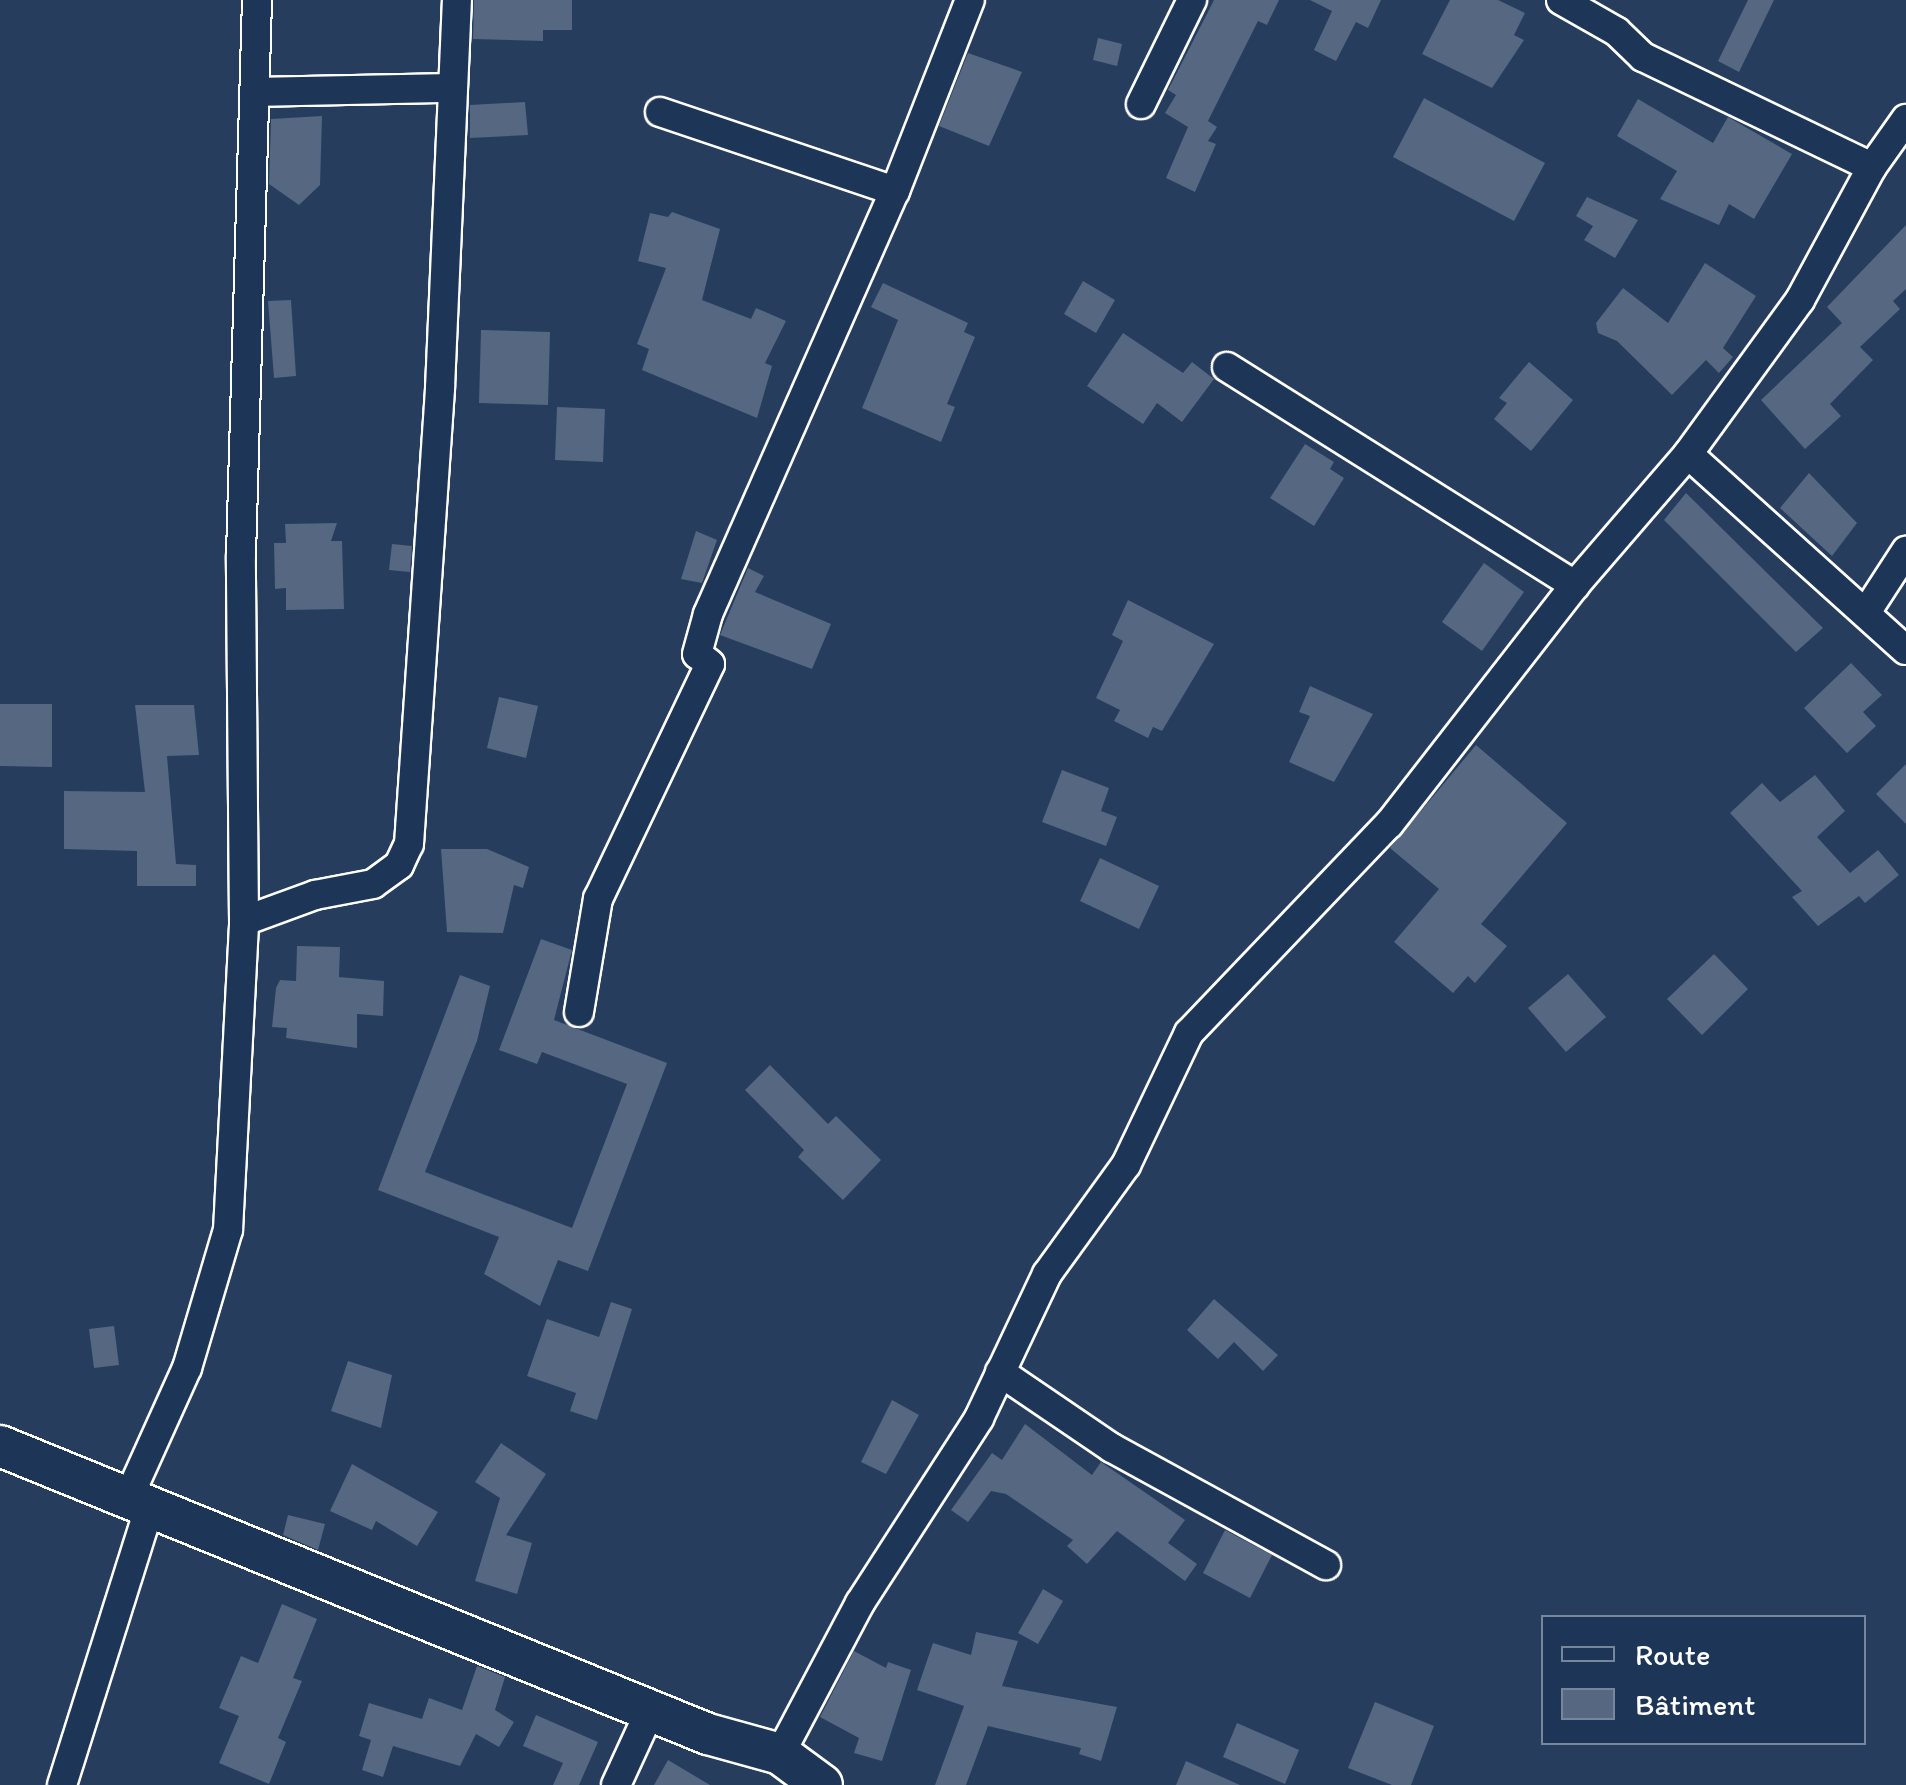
<!DOCTYPE html>
<meta charset="utf-8">
<style>
body{margin:0}
#map{position:relative;width:1906px;height:1785px;overflow:hidden;background:#263d5e;font-family:Itim,sans-serif}
div>[style]{position:absolute}
[style*='--x']{left:calc(var(--x)*1px);top:calc(var(--y)*1px);width:calc(var(--w)*1px);rotate:calc(var(--a)*1deg)}
.building>*{inset:0;background:#556781}
.roads{filter:drop-shadow(2px 0 #fff) drop-shadow(-2px 0 #fff) drop-shadow(0 2px #fff) drop-shadow(0 -2px #fff)}
.street>*{height:28px;margin:-14px;padding:0 14px;transform-origin:14px;border-radius:14px;background:#1d3557}
.secondary>*{height:40px;margin:-20px;padding:0 20px;transform-origin:20px;border-radius:20px;background:#1d3557}
span{translate:-50% -50%;white-space:nowrap;text-align:center;line-height:1.15;-webkit-text-stroke:10px #1d3557;paint-order:stroke}
.legend{position:absolute;left:1541px;top:1615px;width:325px;height:130px;box-sizing:border-box;background:#1d3557;border:2px solid #77869a;margin:0;padding:12px 18px;list-style:none;font-size:30px;color:#fff}
.legend li{display:flex;align-items:center;gap:20px;height:50px}
.legend b{width:50px;border:2px solid #77869a}
</style>
<div id="map">
<div class="building">
<div style="clip-path:polygon(474px 0,572px 0,572px 30px,543px 30px,543px 41px,473px 39px)"></div>
<div style="clip-path:polygon(1214px 0,1279px 0,1267px 25px,1258px 21px,1208px 121px,1217px 127px,1208px 141px,1216px 144px,1195px 192px,1166px 178px,1188px 127px,1165px 113px,1176px 95px,1168px 90px)"></div>
<div style="clip-path:polygon(1310px 0,1381px 0,1368px 28px,1356px 22px,1336px 61px,1314px 50px,1332px 11px)"></div>
<div style="clip-path:polygon(1450px 0,1498px 0,1525px 13px,1514px 35px,1524px 40px,1492px 88px,1422px 54px)"></div>
<div style="clip-path:polygon(1748px 0,1774px 0,1739px 72px,1718px 61px)"></div>
<div style="clip-path:polygon(1098px 38px,1122px 44px,1117px 66px,1093px 60px)"></div>
<div style="clip-path:polygon(968px 53px,1022px 72px,989px 146px,939px 126px)"></div>
<div style="clip-path:polygon(1424px 98px,1545px 163px,1514px 221px,1393px 157px)"></div>
<div style="clip-path:polygon(1638px 99px,1713px 143px,1728px 117px,1792px 154px,1754px 219px,1729px 204px,1719px 225px,1660px 199px,1677px 171px,1617px 136px)"></div>
<div style="clip-path:polygon(525px 102px,528px 135px,470px 138px,470px 105px)"></div>
<div style="clip-path:polygon(322px 116px,320px 185px,299px 205px,269px 184px,271px 119px)"></div>
<div style="clip-path:polygon(1587px 197px,1638px 220px,1615px 258px,1584px 240px,1593px 226px,1576px 216px)"></div>
<div style="clip-path:polygon(672px 212px,720px 229px,702px 300px,751px 319px,756px 308px,786px 321px,765px 363px,772px 366px,757px 418px,642px 370px,649px 349px,637px 344px,666px 268px,638px 261px,650px 213px,668px 217px)"></div>
<div style="clip-path:polygon(1906px 225px,1906px 289px,1893px 301px,1900px 309px,1860px 347px,1873px 360px,1830px 404px,1841px 416px,1805px 449px,1761px 400px,1842px 323px,1827px 307px)"></div>
<div style="clip-path:polygon(1705px 263px,1756px 296px,1723px 348px,1733px 357px,1719px 373px,1706px 360px,1672px 395px,1617px 341px,1598px 333px,1596px 323px,1623px 288px,1668px 323px)"></div>
<div style="clip-path:polygon(1083px 281px,1115px 300px,1096px 333px,1064px 314px)"></div>
<div style="clip-path:polygon(883px 283px,968px 323px,964px 332px,975px 337px,947px 404px,955px 407px,941px 442px,862px 408px,898px 320px,871px 307px)"></div>
<div style="clip-path:polygon(291px 300px,296px 376px,274px 378px,268px 301px)"></div>
<div style="clip-path:polygon(481px 330px,550px 332px,548px 405px,479px 403px)"></div>
<div style="clip-path:polygon(1123px 333px,1183px 373px,1192px 362px,1214px 379px,1182px 422px,1157px 403px,1143px 424px,1087px 386px)"></div>
<div style="clip-path:polygon(1529px 362px,1573px 400px,1531px 451px,1494px 419px,1507px 403px,1499px 398px)"></div>
<div style="clip-path:polygon(557px 407px,605px 409px,603px 462px,555px 460px)"></div>
<div style="clip-path:polygon(1305px 444px,1334px 462px,1330px 469px,1344px 478px,1314px 526px,1270px 498px)"></div>
<div style="clip-path:polygon(1809px 473px,1857px 523px,1832px 556px,1780px 508px)"></div>
<div style="clip-path:polygon(1686px 493px,1823px 628px,1796px 652px,1664px 520px)"></div>
<div style="clip-path:polygon(337px 523px,331px 541px,342px 541px,344px 609px,286px 610px,286px 588px,275px 589px,274px 543px,286px 543px,285px 524px)"></div>
<div style="clip-path:polygon(696px 531px,717px 540px,702px 583px,681px 579px)"></div>
<div style="clip-path:polygon(392px 544px,412px 546px,410px 572px,389px 570px)"></div>
<div style="clip-path:polygon(1484px 563px,1524px 592px,1482px 651px,1442px 622px)"></div>
<div style="clip-path:polygon(748px 568px,764px 576px,755px 592px,831px 624px,812px 669px,720px 635px)"></div>
<div style="clip-path:polygon(1128px 600px,1214px 644px,1162px 731px,1153px 727px,1148px 738px,1114px 721px,1120px 710px,1096px 698px,1123px 641px,1112px 635px)"></div>
<div style="clip-path:polygon(1851px 663px,1882px 695px,1863px 712px,1876px 726px,1847px 753px,1804px 708px)"></div>
<div style="clip-path:polygon(1310px 686px,1373px 714px,1334px 782px,1289px 762px,1310px 716px,1299px 712px)"></div>
<div style="clip-path:polygon(499px 697px,538px 706px,526px 758px,487px 748px)"></div>
<div style="clip-path:polygon(0 704px,52px 704px,52px 767px,0 766px)"></div>
<div style="clip-path:polygon(135px 705px,194px 705px,199px 755px,167px 756px,176px 864px,196px 865px,196px 886px,137px 886px,137px 851px,64px 849px,64px 791px,145px 792px)"></div>
<div style="clip-path:polygon(1476px 745px,1567px 823px,1481px 924px,1507px 946px,1475px 983px,1468px 976px,1453px 993px,1394px 942px,1439px 889px,1390px 848px)"></div>
<div style="clip-path:polygon(1906px 764px,1906px 824px,1876px 794px)"></div>
<div style="clip-path:polygon(1062px 770px,1109px 788px,1101px 811px,1117px 817px,1106px 846px,1042px 822px)"></div>
<div style="clip-path:polygon(1815px 775px,1845px 811px,1817px 837px,1850px 873px,1878px 850px,1899px 875px,1865px 903px,1859px 896px,1818px 926px,1792px 897px,1802px 891px,1730px 813px,1762px 783px,1780px 802px)"></div>
<div style="clip-path:polygon(441px 849px,487px 849px,529px 867px,523px 888px,514px 885px,503px 933px,447px 932px)"></div>
<div style="clip-path:polygon(1100px 858px,1159px 886px,1139px 929px,1080px 901px)"></div>
<div style="clip-path:polygon(541px 939px,572px 950px,554px 1020px,667px 1063px,588px 1271px,558px 1260px,540px 1306px,484px 1274px,499px 1237px,378px 1190px,460px 975px,490px 986px,477px 1041px,425px 1172px,572px 1228px,627px 1084px,542px 1052px,537px 1064px,499px 1050px)"></div>
<div style="clip-path:polygon(297px 946px,340px 947px,339px 977px,384px 981px,383px 1016px,357px 1014px,357px 1048px,286px 1038px,287px 1028px,272px 1027px,276px 988px,280px 980px,296px 981px)"></div>
<div style="clip-path:polygon(1714px 954px,1748px 989px,1702px 1035px,1667px 999px)"></div>
<div style="clip-path:polygon(1568px 974px,1606px 1017px,1566px 1052px,1528px 1008px)"></div>
<div style="clip-path:polygon(770px 1065px,828px 1124px,836px 1116px,881px 1160px,843px 1200px,798px 1157px,804px 1150px,745px 1090px)"></div>
<div style="clip-path:polygon(1214px 1299px,1278px 1355px,1263px 1371px,1234px 1342px,1218px 1359px,1187px 1330px)"></div>
<div style="clip-path:polygon(611px 1302px,632px 1309px,597px 1420px,570px 1411px,576px 1393px,527px 1376px,547px 1319px,599px 1337px)"></div>
<div style="clip-path:polygon(114px 1326px,119px 1365px,94px 1368px,89px 1329px)"></div>
<div style="clip-path:polygon(348px 1361px,392px 1375px,381px 1428px,331px 1411px)"></div>
<div style="clip-path:polygon(892px 1400px,919px 1415px,886px 1474px,861px 1462px)"></div>
<div style="clip-path:polygon(1025px 1424px,1092px 1475px,1101px 1462px,1185px 1520px,1168px 1543px,1197px 1564px,1185px 1581px,1117px 1531px,1087px 1564px,1067px 1546px,1073px 1540px,1006px 1494px,991px 1491px,968px 1522px,951px 1510px,992px 1453px,1002px 1460px)"></div>
<div style="clip-path:polygon(501px 1443px,546px 1474px,506px 1535px,532px 1543px,517px 1594px,475px 1581px,500px 1498px,475px 1482px)"></div>
<div style="clip-path:polygon(352px 1464px,438px 1512px,417px 1546px,376px 1521px,372px 1530px,330px 1511px)"></div>
<div style="clip-path:polygon(288px 1515px,325px 1524px,318px 1550px,283px 1535px)"></div>
<div style="clip-path:polygon(1225px 1530px,1272px 1555px,1250px 1598px,1203px 1573px)"></div>
<div style="clip-path:polygon(1043px 1589px,1063px 1601px,1038px 1644px,1018px 1633px)"></div>
<div style="clip-path:polygon(282px 1604px,317px 1619px,293px 1678px,302px 1681px,278px 1738px,286px 1742px,269px 1784px,219px 1763px,239px 1716px,219px 1708px,241px 1656px,258px 1663px)"></div>
<div style="clip-path:polygon(976px 1632px,1018px 1641px,1002px 1686px,1117px 1707px,1101px 1761px,1079px 1754px,1081px 1748px,988px 1726px,966px 1785px,935px 1785px,964px 1706px,917px 1690px,933px 1643px,971px 1655px)"></div>
<div style="clip-path:polygon(854px 1651px,886px 1668px,888px 1662px,911px 1670px,882px 1761px,854px 1753px,859px 1738px,820px 1717px)"></div>
<div style="clip-path:polygon(477px 1666px,505px 1677px,495px 1710px,514px 1722px,499px 1747px,476px 1734px,460px 1766px,393px 1746px,383px 1777px,362px 1770px,371px 1740px,359px 1736px,369px 1703px,422px 1719px,429px 1698px,462px 1710px)"></div>
<div style="clip-path:polygon(1375px 1702px,1434px 1726px,1411px 1785px,1392px 1785px,1348px 1768px)"></div>
<div style="clip-path:polygon(536px 1715px,598px 1742px,579px 1785px,553px 1785px,563px 1763px,523px 1746px)"></div>
<div style="clip-path:polygon(1237px 1723px,1299px 1750px,1285px 1784px,1223px 1757px)"></div>
<div style="clip-path:polygon(668px 1760px,710px 1785px,654px 1785px)"></div>
<div style="clip-path:polygon(1186px 1761px,1240px 1785px,1176px 1785px)"></div>
</div>
<div class="roads">
<div class="street">
<div style="--x:1561;--y:0;--w:64;--a:29.7"></div>
<div style="--x:1617;--y:32;--w:36;--a:44"></div>
<div style="--x:1643;--y:57;--w:254;--a:25.7"></div>
<div style="--x:255;--y:92;--w:195;--a:-1.2"></div>
<div style="--x:1141;--y:104;--w:116;--a:-63.9"></div>
<div style="--x:660;--y:112;--w:248;--a:18.6"></div>
<div style="--x:1227;--y:367;--w:411;--a:32.1"></div>
<div style="--x:1688;--y:454;--w:293;--a:42"></div>
<div style="--x:1867;--y:611;--w:72;--a:-57"></div>
<div style="--x:244;--y:921;--w:76;--a:-20.1"></div>
<div style="--x:315;--y:895;--w:59;--a:-10.7"></div>
<div style="--x:373;--y:884;--w:32;--a:-36"></div>
<div style="--x:399;--y:865;--w:23;--a:-65"></div>
<div style="--x:409;--y:844;--w:457;--a:-86.1"></div>
<div style="--x:440;--y:388;--w:388;--a:-87.5"></div>
<div style="--x:579;--y:1012;--w:115;--a:-80.5"></div>
<div style="--x:598;--y:899;--w:260;--a:-64.5"></div>
<div style="--x:710;--y:664;--w:16;--a:-142"></div>
<div style="--x:697;--y:654;--w:41;--a:-74.6"></div>
<div style="--x:708;--y:614;--w:462;--a:-66.2"></div>
<div style="--x:895;--y:191;--w:205;--a:-68.6"></div>
<div style="--x:1000;--y:1372;--w:135;--a:34.2"></div>
<div style="--x:1112;--y:1448;--w:244;--a:28.7"></div>
<div style="--x:130;--y:1494;--w:138;--a:-65.7"></div>
<div style="--x:187;--y:1368;--w:144;--a:-73.5"></div>
<div style="--x:228;--y:1230;--w:309;--a:-87"></div>
<div style="--x:244;--y:921;--w:366;--a:-90.5"></div>
<div style="--x:241;--y:555;--w:555;--a:-88.35"></div>
<div style="--x:780;--y:1754;--w:171;--a:-62.1"></div>
<div style="--x:860;--y:1603;--w:220;--a:-57.2"></div>
<div style="--x:979;--y:1418;--w:159;--a:-64.7"></div>
<div style="--x:1047;--y:1274;--w:135;--a:-54.1"></div>
<div style="--x:1126;--y:1165;--w:146;--a:-64.5"></div>
<div style="--x:1189;--y:1033;--w:289;--a:-46.3"></div>
<div style="--x:1389;--y:824;--w:303;--a:-52.1"></div>
<div style="--x:1575;--y:585;--w:173;--a:-49.2"></div>
<div style="--x:1688;--y:454;--w:190;--a:-54"></div>
<div style="--x:1800;--y:300;--w:151;--a:-61.6"></div>
<div style="--x:1872;--y:167;--w:59;--a:-54.7"></div>
<div style="--x:62;--y:1785;--w:297;--a:-72.5"></div>
<div style="--x:616;--y:1785;--w:84;--a:-65.3"></div>
</div>
<div class="secondary">
<div style="--x:0;--y:1446;--w:764;--a:22.14"></div>
<div style="--x:708;--y:1734;--w:75;--a:15.5"></div>
<div style="--x:780;--y:1754;--w:52;--a:36.4"></div>
</div>
</div>
<ul class="legend">
<li><b style="height:12px;background:#1d3557"></b>Route</li>
<li><b style="height:28px;background:#556781"></b>Bâtiment</li>
</ul>
</div>
